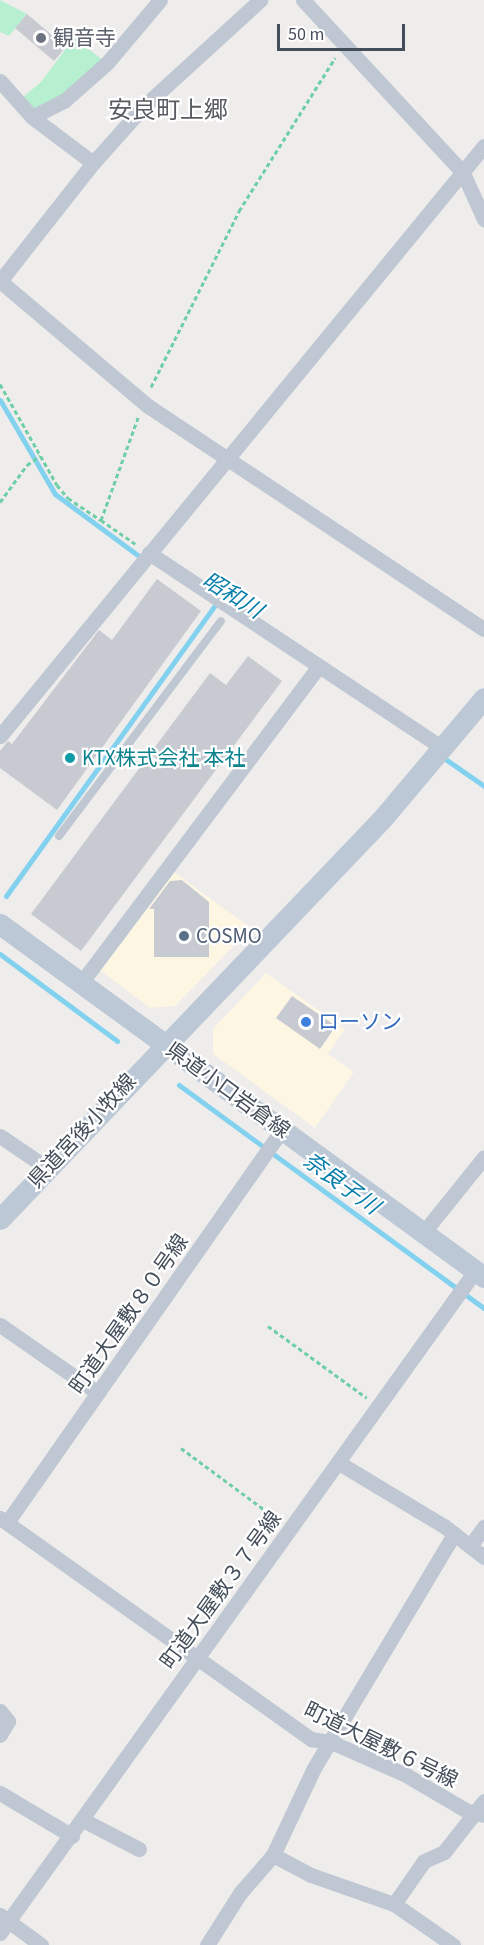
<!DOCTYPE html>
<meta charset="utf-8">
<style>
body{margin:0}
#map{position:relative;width:484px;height:1945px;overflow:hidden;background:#efecec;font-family:"Source Sans 3","Noto Sans JP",sans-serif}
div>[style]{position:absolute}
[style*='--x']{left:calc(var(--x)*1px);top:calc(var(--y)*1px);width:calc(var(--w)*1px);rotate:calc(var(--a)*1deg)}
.commercial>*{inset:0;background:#fcf6e3}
.green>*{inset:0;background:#b7f0d0}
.stream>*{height:5px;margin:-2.5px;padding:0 2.5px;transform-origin:2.5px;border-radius:2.5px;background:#82d2ef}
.building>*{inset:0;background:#c8cad2}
.path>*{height:3px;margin-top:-1.5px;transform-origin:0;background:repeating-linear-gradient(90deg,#6ecfa5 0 4.5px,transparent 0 7.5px)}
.lane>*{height:8px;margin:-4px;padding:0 4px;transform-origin:4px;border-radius:4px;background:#bec7d2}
.street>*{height:15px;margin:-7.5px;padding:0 7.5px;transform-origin:7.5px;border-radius:7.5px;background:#bec7d2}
.secondary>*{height:21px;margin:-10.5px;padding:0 10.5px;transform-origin:10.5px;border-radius:10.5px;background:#bdc8d6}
.dots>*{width:16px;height:16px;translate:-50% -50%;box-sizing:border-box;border:3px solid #fff;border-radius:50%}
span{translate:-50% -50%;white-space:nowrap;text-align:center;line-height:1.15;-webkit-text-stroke:4.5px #fff;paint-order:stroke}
.worship-label{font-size:21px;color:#5b616d}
.left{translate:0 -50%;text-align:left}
.culture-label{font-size:21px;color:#0d838f}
.service-label{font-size:21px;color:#4e5e75}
.shop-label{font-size:21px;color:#366cbe}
.street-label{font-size:21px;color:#444e5a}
.water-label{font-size:22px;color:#077eaa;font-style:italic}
.quarter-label{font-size:24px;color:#585c61}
.scale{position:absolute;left:277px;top:24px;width:128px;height:27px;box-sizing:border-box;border:3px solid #444e5a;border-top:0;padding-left:8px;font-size:18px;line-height:21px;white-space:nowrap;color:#444e5a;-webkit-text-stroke:4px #fff;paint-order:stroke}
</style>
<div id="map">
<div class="commercial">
<div style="clip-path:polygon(171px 870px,251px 928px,175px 1006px,150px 1008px,98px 969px)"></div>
<div style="clip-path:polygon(266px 973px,345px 1029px,328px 1054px,354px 1072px,315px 1128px,213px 1054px,213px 1029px)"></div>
</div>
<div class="green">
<div style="clip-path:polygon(0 0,27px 14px,9px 36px,0 32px)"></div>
<div style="clip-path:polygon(74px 38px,107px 63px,32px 117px,17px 102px,41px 82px)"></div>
</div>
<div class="stream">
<div style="--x:0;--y:400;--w:109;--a:59.7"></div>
<div style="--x:55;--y:494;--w:109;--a:36.5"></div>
<div style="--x:441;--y:756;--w:52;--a:34.9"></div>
<div style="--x:6;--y:896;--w:360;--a:-54.3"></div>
<div style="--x:0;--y:954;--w:146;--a:36.6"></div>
<div style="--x:179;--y:1085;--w:378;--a:36.2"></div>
</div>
<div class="building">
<div style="clip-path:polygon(27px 14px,66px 47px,54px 61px,15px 28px)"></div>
<div style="clip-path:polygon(157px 579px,201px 611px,57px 810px,0 768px,0 751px,8px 741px,12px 744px,99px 630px,112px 640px)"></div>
<div style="clip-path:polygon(248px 656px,282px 681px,81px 951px,31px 914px,210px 673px,226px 685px)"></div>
<div style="clip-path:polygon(182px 880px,209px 902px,209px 957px,154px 957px,154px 909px,149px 909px,170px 881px)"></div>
<div style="clip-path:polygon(292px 996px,336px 1026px,320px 1049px,276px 1018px)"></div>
</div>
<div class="path">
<div style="--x:0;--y:384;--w:116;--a:60.6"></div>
<div style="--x:57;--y:485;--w:17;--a:50"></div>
<div style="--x:68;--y:498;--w:40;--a:34"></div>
<div style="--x:101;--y:520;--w:109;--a:-70.1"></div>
<div style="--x:151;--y:387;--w:197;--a:-63.4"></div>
<div style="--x:239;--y:211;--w:181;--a:-57.9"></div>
<div style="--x:0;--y:502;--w:46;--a:-53.9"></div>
<div style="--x:27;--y:465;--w:16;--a:-35"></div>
<div style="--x:101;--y:520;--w:44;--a:34.8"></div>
<div style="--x:268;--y:1326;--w:122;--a:36"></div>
<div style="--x:181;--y:1448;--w:119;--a:36.5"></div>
</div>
<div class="lane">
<div style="--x:59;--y:836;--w:269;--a:-53"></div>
</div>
<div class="street">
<div style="--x:303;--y:0;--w:236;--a:47.2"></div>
<div style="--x:463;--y:173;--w:51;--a:65.5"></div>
<div style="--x:0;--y:81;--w:48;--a:48.4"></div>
<div style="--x:32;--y:117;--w:76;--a:37"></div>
<div style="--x:32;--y:117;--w:36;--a:-27"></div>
<div style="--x:64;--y:101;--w:57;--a:-41.5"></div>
<div style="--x:107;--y:63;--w:82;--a:-49.9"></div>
<div style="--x:0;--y:281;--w:194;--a:40.2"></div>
<div style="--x:148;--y:406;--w:403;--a:33.6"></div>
<div style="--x:0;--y:281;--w:150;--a:-51.8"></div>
<div style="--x:93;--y:163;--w:75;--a:-48.2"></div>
<div style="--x:143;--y:107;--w:159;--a:-42.4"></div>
<div style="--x:149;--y:553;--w:352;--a:33.6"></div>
<div style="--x:0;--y:736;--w:763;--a:-50.64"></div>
<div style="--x:81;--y:983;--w:396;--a:-53.1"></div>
<div style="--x:0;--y:1136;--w:57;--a:34.2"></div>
<div style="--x:423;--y:1233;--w:97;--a:-51.2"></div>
<div style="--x:0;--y:1325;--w:119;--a:34.8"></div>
<div style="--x:339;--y:1463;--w:122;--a:31"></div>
<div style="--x:444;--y:1526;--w:51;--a:37.8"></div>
<div style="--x:0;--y:1518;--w:382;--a:35.4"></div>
<div style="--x:311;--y:1739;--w:20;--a:9"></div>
<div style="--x:331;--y:1742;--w:82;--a:23.7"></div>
<div style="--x:406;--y:1775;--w:71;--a:30.5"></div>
<div style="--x:467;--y:1811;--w:17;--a:13"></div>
<div style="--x:8;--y:1521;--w:477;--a:-55"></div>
<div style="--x:470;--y:1546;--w:24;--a:-54"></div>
<div style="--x:0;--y:1711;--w:13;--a:51"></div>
<div style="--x:8;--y:1721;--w:16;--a:120"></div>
<div style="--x:0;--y:1793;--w:84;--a:30.8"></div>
<div style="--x:83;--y:1820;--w:63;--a:27.4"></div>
<div style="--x:273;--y:1855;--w:43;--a:27.8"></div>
<div style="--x:311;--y:1875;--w:88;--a:19.3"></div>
<div style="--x:394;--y:1904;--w:72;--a:34.8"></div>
<div style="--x:394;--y:1904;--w:52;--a:-55.1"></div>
<div style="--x:424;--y:1861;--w:22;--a:-24"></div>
<div style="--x:444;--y:1852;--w:65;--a:-51.9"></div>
<div style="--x:0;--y:1915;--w:51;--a:36.2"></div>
<div style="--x:0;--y:1933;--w:815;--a:-54.34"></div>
<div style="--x:207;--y:1945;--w:62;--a:-57.6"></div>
<div style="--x:240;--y:1893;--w:50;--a:-49"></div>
<div style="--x:273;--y:1855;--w:96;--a:-64.8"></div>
<div style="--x:314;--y:1768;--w:273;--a:-59.1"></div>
</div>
<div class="secondary">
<div style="--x:0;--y:924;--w:599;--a:36.1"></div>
<div style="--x:0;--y:1219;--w:553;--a:-46.32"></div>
<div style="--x:382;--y:819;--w:158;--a:-49.9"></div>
</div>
<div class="dots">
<div style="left:41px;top:38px;background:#6b7280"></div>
<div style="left:70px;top:758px;background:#0f9aa8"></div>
<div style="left:184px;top:936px;background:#5c6f8a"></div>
<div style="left:306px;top:1022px;background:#3f7fe0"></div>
</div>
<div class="worship-label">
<span class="left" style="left:53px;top:38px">観音寺</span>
</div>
<div class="culture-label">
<span class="left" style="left:82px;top:758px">KTX株式会社 本社</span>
</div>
<div class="service-label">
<span class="left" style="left:196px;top:936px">COSMO</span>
</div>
<div class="shop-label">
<span class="left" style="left:318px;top:1022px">ローソン</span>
</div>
<div class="street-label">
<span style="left:228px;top:1090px;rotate:36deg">県道小口岩倉線</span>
<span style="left:82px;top:1131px;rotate:-47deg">県道宮後小牧線</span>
<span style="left:129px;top:1314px;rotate:-55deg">町道大屋敷８０号線</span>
<span style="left:221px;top:1590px;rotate:-54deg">町道大屋敷３７号線</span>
<span style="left:381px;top:1745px;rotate:26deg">町道大屋敷６号線</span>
</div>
<div class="water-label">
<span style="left:232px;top:596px;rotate:32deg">昭和川</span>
<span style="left:341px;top:1184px;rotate:36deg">奈良子川</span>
</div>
<div class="quarter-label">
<span style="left:168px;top:111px">安良町上郷</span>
</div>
<div class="scale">50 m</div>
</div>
